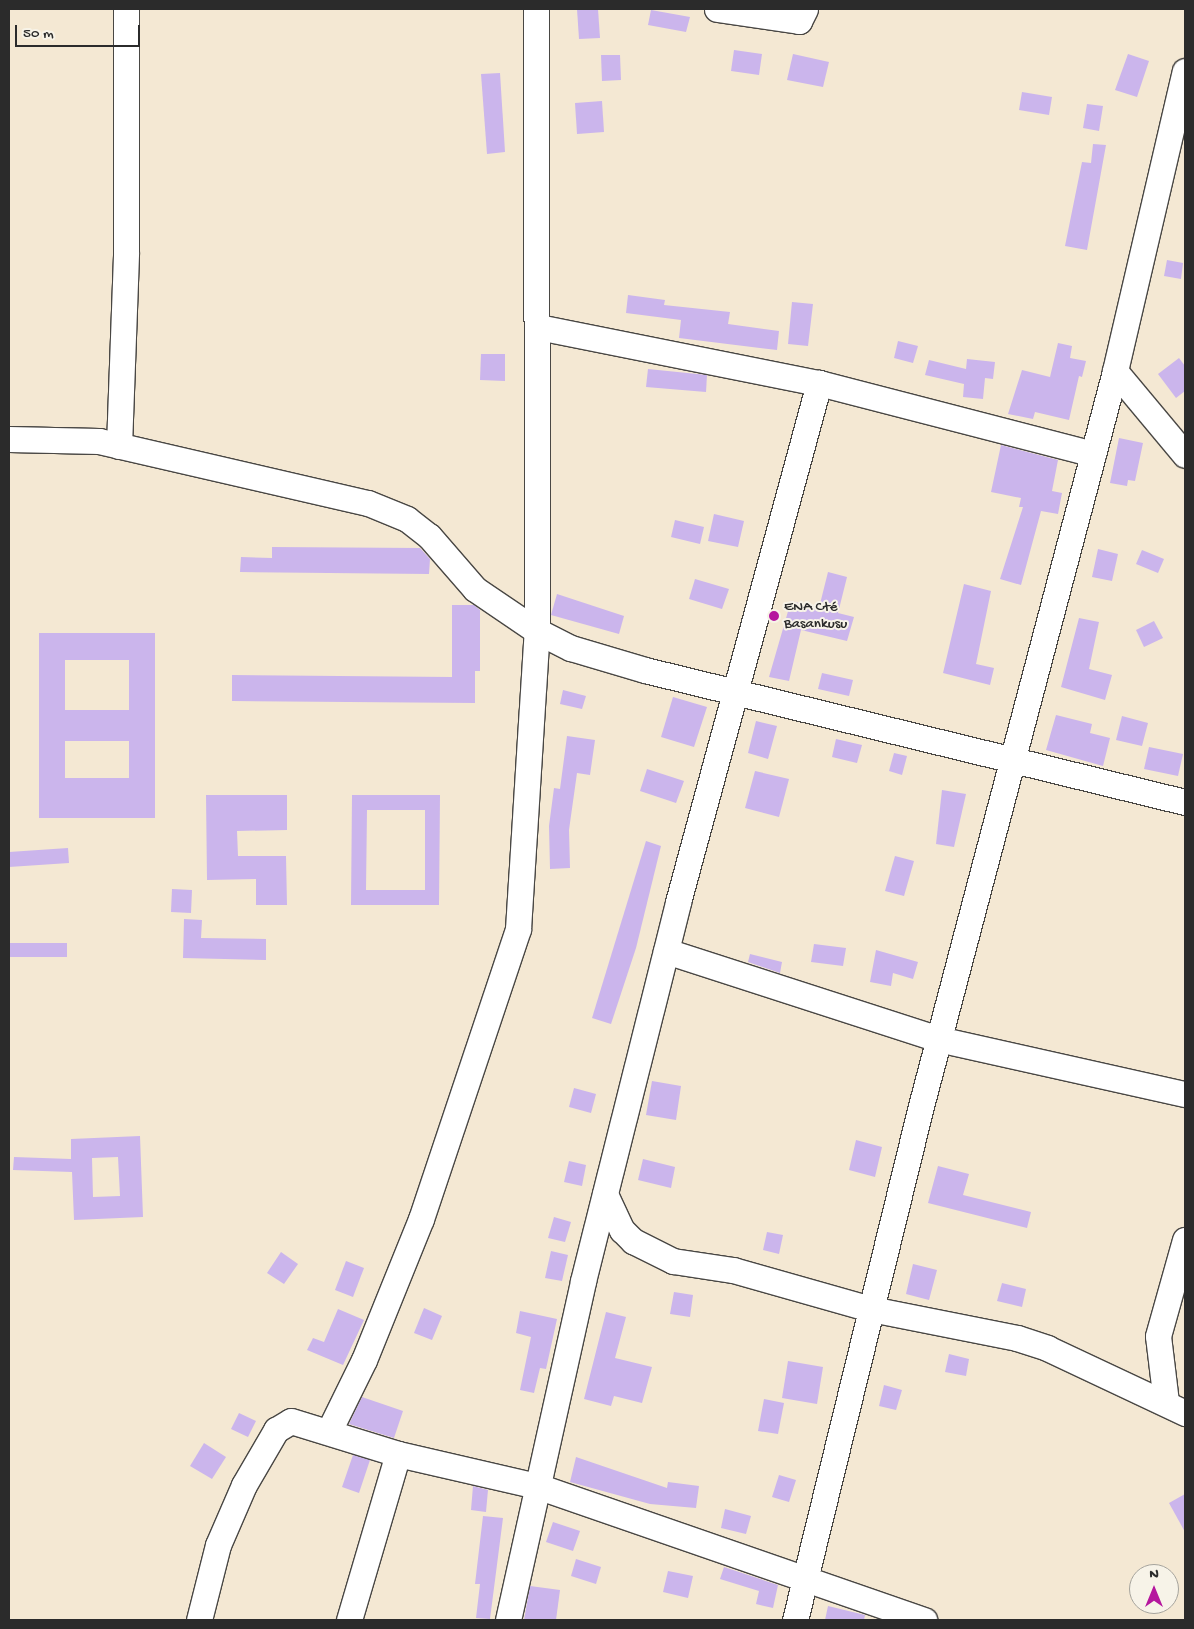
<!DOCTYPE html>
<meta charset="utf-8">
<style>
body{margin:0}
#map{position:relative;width:1194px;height:1629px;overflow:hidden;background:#f4e8d3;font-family:"Gochi Hand",sans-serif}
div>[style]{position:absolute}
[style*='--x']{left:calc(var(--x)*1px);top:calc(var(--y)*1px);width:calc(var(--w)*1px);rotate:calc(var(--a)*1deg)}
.building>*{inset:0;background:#cbb5ec}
.roads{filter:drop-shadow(1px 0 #494744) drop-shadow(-1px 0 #494744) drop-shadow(0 1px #494744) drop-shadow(0 -1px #494744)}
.minor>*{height:25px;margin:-12.5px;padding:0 12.5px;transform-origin:12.5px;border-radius:12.5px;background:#fff}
.dots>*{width:14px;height:14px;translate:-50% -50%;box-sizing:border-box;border:2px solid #f7f3e8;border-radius:50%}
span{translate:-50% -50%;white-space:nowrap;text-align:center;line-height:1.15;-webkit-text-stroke:4px #f7f3e8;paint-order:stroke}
.poi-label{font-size:15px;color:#2b2b2b}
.left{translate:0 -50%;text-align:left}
.frame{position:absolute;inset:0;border:10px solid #2b2b2b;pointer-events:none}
.north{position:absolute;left:1129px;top:1564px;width:50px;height:50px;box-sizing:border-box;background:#f7f3e8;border:1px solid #a5a39c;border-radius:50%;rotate:0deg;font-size:14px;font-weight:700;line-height:20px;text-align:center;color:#2b2b2b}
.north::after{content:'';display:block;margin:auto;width:18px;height:22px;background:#b5179e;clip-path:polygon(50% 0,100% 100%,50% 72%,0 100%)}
.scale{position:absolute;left:15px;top:25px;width:125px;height:22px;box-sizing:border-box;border:2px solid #2b2b2b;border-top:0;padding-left:6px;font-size:15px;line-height:18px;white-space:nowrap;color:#2b2b2b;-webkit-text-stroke:4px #f7f3e8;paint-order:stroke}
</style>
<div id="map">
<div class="building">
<div style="clip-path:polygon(577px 9px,598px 9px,600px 38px,579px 39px)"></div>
<div style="clip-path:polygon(651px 10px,690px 17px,686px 32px,648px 25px)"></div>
<div style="clip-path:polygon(734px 50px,762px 54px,759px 75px,731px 71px)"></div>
<div style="clip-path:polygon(793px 54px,829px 62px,823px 87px,787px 80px)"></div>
<div style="clip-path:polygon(1128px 54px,1149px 61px,1137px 97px,1115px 90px)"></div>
<div style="clip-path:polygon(601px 55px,620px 55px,621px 80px,602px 81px)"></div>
<div style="clip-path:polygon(500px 73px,505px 152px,487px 154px,481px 74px)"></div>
<div style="clip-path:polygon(1022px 92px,1052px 97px,1049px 115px,1019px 110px)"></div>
<div style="clip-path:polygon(602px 101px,604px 132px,577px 134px,575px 103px)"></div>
<div style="clip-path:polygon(1087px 104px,1103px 106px,1099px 131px,1083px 128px)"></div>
<div style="clip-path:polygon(1093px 144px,1106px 145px,1087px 250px,1065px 246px,1082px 162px,1091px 163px)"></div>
<div style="clip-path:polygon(1167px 260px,1183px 263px,1181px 279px,1164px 276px)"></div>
<div style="clip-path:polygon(628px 295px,665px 300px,664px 305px,730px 312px,728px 324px,779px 331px,777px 350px,679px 338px,681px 320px,626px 313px)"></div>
<div style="clip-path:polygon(792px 302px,813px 304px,808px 346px,788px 344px)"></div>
<div style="clip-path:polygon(898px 341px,918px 346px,913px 363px,894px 358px)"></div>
<div style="clip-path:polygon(1058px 343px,1072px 346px,1070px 358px,1086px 361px,1082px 377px,1079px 376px,1069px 420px,1035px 412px,1033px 419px,1008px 414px,1022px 370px,1050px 377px)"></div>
<div style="clip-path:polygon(481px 354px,505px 354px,505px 381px,480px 380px)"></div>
<div style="clip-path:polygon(1179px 358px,1185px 366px,1185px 391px,1176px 398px,1158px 374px)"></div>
<div style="clip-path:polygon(967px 359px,995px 362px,993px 379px,985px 378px,983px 399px,963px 397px,964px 384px,925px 375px,929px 360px,966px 369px)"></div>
<div style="clip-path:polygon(648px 369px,707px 375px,706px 392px,646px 387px)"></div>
<div style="clip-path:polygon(1119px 438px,1143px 443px,1135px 481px,1128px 480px,1127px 486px,1110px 483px)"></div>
<div style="clip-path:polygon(1001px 445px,1058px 460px,1052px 491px,1062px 493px,1058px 514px,1041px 511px,1021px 585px,1000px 579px,1023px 507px,1019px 507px,1021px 498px,991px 492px)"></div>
<div style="clip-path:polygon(714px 514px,744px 521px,738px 547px,708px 541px)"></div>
<div style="clip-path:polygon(675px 520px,704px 527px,700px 544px,671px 537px)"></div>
<div style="clip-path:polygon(272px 547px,420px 548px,430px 559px,429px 574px,240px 572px,241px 557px,272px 558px)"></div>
<div style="clip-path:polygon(1098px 549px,1118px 554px,1112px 581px,1092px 577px)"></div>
<div style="clip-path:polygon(1142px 550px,1164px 559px,1158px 573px,1136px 564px)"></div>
<div style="clip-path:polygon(828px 572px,847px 577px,838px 613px,854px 617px,847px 641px,801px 630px,789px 681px,769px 677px,791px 601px,819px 608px)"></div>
<div style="clip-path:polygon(695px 579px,729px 589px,722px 609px,689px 599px)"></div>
<div style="clip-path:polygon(964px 584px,991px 591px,976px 664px,994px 668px,990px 685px,943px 673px)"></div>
<div style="clip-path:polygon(557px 594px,624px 616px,619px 634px,551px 615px)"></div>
<div style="clip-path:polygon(452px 605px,474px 605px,480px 610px,480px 671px,475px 671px,475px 703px,232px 701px,232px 675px,452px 677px)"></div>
<div style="clip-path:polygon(1079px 618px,1099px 622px,1089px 669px,1112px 675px,1105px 700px,1061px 687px)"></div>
<div style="clip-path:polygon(1154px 621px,1163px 638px,1144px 647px,1136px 630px)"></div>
<div style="clip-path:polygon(evenodd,39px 633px,155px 633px,155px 818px,39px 818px,39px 633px,65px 660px,129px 660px,129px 710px,65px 710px,65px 660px,39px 633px,65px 741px,129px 741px,129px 778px,65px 778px,65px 741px)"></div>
<div style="clip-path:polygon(822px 673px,853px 680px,849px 696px,818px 689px)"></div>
<div style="clip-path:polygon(563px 690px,586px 696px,582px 709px,560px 704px)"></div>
<div style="clip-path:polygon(673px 697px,707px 707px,694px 747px,661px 737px)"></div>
<div style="clip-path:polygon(1056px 715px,1092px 724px,1090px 733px,1110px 738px,1103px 766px,1046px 750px)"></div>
<div style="clip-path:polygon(1122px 716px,1148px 723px,1142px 746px,1116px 740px)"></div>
<div style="clip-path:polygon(756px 721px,777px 726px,768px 759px,748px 753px)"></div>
<div style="clip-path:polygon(567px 736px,595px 740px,590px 775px,577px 773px,569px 830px,570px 868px,550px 869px,549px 826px,554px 788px,560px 789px)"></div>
<div style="clip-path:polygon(836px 739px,862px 745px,857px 763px,832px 757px)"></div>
<div style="clip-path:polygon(1149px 747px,1183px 754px,1178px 776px,1144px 769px)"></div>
<div style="clip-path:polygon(894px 753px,907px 756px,902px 775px,889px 771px)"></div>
<div style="clip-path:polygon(647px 769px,684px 781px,676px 803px,640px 791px)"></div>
<div style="clip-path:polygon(755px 771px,789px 779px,779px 817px,745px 808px)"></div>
<div style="clip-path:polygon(942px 790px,966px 794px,954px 847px,936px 844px)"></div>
<div style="clip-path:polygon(206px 795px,287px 795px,287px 830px,237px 831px,238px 856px,286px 856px,287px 905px,256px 905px,256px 879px,207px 880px)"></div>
<div style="clip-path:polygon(evenodd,352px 795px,440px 795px,439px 905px,351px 905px,352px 795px,367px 810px,425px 810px,425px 890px,366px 890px,367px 810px)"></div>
<div style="clip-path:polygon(646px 841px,661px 846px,636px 948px,611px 1024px,592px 1018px)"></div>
<div style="clip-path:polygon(68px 848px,69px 863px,9px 867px,9px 852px)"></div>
<div style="clip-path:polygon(895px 856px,914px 861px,904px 896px,885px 891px)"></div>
<div style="clip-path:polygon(172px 889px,192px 890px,191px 913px,171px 912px)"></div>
<div style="clip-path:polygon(184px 919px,202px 920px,201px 938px,266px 939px,266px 960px,183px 958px)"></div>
<div style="clip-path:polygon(9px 943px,67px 943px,67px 957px,9px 957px)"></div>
<div style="clip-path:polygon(814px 944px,846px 948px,843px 966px,811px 962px)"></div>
<div style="clip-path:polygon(876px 950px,918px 962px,913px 979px,893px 973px,891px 986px,870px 982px)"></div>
<div style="clip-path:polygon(750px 954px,782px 962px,780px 973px,748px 962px)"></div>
<div style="clip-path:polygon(652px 1081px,681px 1086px,676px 1120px,646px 1115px)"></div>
<div style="clip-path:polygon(574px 1088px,596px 1094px,591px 1113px,569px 1107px)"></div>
<div style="clip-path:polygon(evenodd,140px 1136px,143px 1217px,74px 1220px,72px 1172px,13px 1170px,14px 1157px,71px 1159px,71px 1139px,140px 1136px,118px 1157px,120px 1196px,93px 1197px,92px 1158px,118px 1157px)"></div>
<div style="clip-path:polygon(856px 1140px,882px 1147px,875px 1177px,849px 1170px)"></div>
<div style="clip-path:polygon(643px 1159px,675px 1167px,671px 1188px,638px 1180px)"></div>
<div style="clip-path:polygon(569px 1161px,586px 1165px,582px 1186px,564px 1182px)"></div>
<div style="clip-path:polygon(938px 1166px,969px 1174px,963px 1195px,1031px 1212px,1027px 1228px,928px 1203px)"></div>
<div style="clip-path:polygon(554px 1217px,571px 1222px,565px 1242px,548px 1238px)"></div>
<div style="clip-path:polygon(767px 1232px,783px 1235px,779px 1254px,763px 1250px)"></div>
<div style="clip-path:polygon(551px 1251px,568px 1255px,562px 1281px,545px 1278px)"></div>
<div style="clip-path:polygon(281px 1252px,298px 1264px,284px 1284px,267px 1273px)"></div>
<div style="clip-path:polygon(346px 1261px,364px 1268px,353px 1297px,335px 1290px)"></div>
<div style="clip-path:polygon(913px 1264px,937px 1270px,929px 1300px,906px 1294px)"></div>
<div style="clip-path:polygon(1002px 1283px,1026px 1289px,1022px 1307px,997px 1301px)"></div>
<div style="clip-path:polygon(674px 1292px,693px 1295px,690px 1317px,670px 1314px)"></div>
<div style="clip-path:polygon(424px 1308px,442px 1316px,432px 1340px,414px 1333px)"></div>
<div style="clip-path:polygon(338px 1309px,364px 1320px,343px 1365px,307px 1350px,313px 1338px,324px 1342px)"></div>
<div style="clip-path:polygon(520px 1311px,557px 1319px,546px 1369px,540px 1368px,534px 1393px,520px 1390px,531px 1337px,516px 1333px)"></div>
<div style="clip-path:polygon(606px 1312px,626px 1317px,615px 1358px,652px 1367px,642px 1403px,614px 1396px,611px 1406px,584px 1399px)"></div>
<div style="clip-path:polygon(949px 1354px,969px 1359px,966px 1376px,945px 1372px)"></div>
<div style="clip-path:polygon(788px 1361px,823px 1367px,817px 1404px,782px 1398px)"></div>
<div style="clip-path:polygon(884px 1385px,902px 1390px,896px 1410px,879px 1406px)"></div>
<div style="clip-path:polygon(362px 1397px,403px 1411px,394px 1438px,349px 1424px)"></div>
<div style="clip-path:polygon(764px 1399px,784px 1403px,778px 1434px,758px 1431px)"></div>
<div style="clip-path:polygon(239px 1413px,256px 1421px,248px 1437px,231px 1429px)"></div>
<div style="clip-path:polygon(204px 1443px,226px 1457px,212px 1479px,190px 1466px)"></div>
<div style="clip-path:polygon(353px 1455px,370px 1460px,359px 1493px,342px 1487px)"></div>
<div style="clip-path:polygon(576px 1457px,667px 1488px,668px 1482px,699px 1486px,696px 1508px,650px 1504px,570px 1482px)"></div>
<div style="clip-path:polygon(779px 1475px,796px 1480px,789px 1502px,772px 1497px)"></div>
<div style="clip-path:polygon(473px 1486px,488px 1490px,486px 1512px,471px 1510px)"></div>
<div style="clip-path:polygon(1185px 1494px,1185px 1532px,1169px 1503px)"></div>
<div style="clip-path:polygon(725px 1509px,751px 1516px,746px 1534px,721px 1528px)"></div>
<div style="clip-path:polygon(483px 1516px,503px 1518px,490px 1619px,476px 1618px,480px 1584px,475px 1584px)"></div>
<div style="clip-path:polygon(553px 1522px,580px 1531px,573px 1551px,546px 1542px)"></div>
<div style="clip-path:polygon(576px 1559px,601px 1567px,596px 1584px,571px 1576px)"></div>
<div style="clip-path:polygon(724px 1567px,778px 1585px,773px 1608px,756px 1604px,759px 1591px,720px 1579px)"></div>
<div style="clip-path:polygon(668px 1571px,693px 1576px,688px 1598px,663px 1592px)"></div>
<div style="clip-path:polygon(530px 1586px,560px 1590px,556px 1620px,524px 1620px)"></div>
<div style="clip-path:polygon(828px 1606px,865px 1615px,864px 1620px,825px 1620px)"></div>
</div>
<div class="roads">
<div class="minor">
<div style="--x:717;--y:9;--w:83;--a:8.3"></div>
<div style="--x:799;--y:21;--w:13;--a:-63"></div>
<div style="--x:538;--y:327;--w:287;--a:11.3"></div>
<div style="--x:1115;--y:371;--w:109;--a:50.2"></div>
<div style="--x:9;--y:439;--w:90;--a:1.3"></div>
<div style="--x:99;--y:441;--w:276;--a:13"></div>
<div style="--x:368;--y:503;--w:42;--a:22.3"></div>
<div style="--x:407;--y:519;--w:28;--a:38"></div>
<div style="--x:429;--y:536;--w:70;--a:49"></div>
<div style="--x:475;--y:589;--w:75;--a:34.1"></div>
<div style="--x:537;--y:631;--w:38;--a:27"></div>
<div style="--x:571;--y:648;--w:77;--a:16.6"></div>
<div style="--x:645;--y:670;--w:556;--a:13.74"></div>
<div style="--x:119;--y:446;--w:194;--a:-87.9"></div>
<div style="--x:126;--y:252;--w:243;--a:-90"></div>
<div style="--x:666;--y:951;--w:286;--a:17.9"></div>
<div style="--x:938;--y:1039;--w:253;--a:12.6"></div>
<div style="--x:605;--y:1194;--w:40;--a:65"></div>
<div style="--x:622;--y:1230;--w:16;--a:45"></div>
<div style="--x:633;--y:1241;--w:45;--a:26.6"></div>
<div style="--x:673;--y:1261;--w:61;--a:8.5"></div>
<div style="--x:733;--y:1270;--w:143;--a:15.8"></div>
<div style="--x:871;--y:1309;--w:149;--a:11.2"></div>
<div style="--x:1017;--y:1338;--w:32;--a:18"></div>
<div style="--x:1047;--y:1348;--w:153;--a:25.2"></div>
<div style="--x:1166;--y:1402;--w:66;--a:-96.9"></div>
<div style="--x:1158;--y:1336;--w:100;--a:-74.3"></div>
<div style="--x:329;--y:1431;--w:79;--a:-63.8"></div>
<div style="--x:364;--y:1360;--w:152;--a:-68"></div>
<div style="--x:421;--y:1219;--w:306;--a:-71.5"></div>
<div style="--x:518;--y:929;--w:299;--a:-86.4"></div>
<div style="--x:537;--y:631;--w:622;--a:-90.09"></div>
<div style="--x:199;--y:1620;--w:77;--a:-75.8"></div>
<div style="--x:218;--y:1545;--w:65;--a:-66.6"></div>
<div style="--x:244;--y:1485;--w:64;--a:-59.8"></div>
<div style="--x:276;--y:1430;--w:17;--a:-31"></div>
<div style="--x:291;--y:1421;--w:112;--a:17.1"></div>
<div style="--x:398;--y:1454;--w:143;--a:13"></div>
<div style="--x:537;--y:1486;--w:410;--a:19.1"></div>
<div style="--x:349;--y:1620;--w:173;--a:-73.6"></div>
<div style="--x:508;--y:1620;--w:347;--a:-77.5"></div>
<div style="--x:583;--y:1281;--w:391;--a:-75.9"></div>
<div style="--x:678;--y:902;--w:538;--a:-74.8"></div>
<div style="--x:819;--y:383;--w:283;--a:14.5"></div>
<div style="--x:795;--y:1620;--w:529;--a:-76.23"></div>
<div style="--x:921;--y:1106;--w:760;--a:-75.21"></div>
<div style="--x:1115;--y:371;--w:308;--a:-76.9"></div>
</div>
</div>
<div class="dots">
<div style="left:774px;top:616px;background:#b5179e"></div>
</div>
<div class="poi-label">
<span class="left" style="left:784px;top:616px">ENA Cté<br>Basankusu</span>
</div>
<div class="frame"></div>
<div class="north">N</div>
<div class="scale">50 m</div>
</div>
